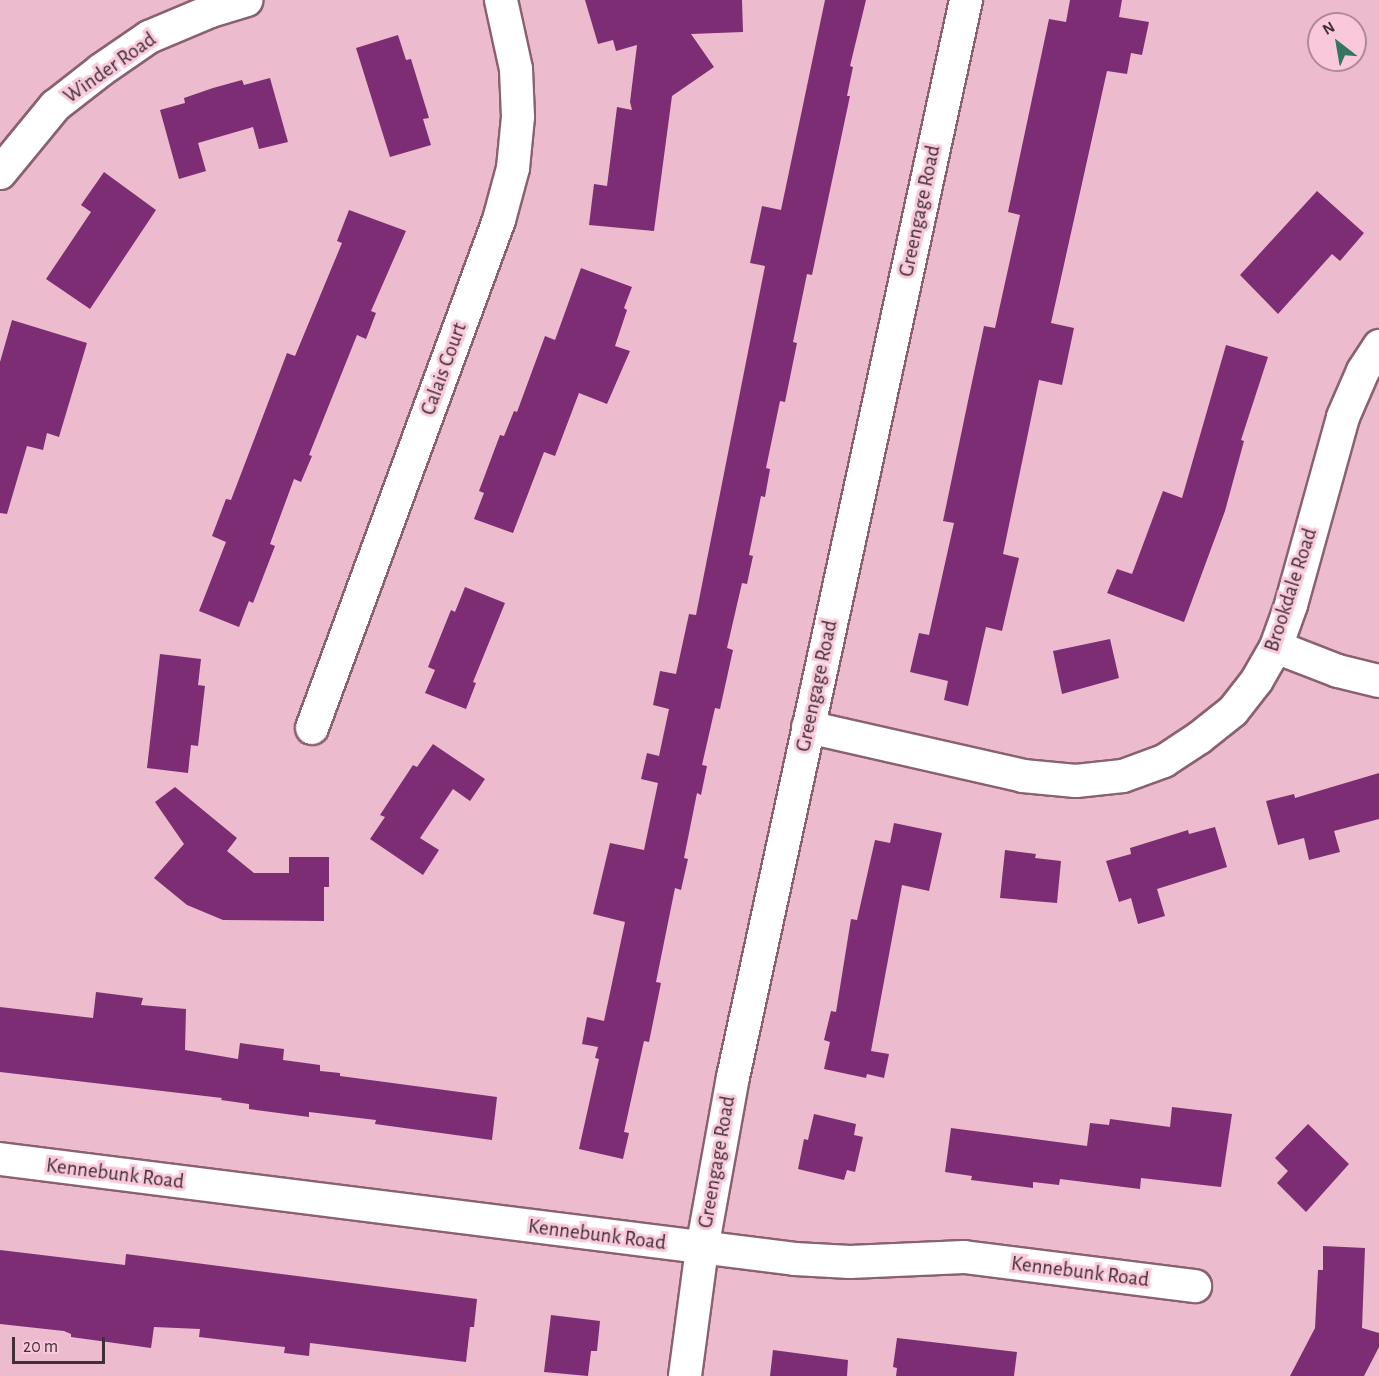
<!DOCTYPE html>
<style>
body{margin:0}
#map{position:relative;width:1379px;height:1376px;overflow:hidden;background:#ecbcce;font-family:"Alegreya Sans",sans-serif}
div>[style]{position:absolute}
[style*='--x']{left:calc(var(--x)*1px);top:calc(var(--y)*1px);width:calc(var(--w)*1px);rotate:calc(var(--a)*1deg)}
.building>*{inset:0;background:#7d2d73}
.roads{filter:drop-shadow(2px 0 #8a6171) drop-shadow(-2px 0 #8a6171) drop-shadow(0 2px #8a6171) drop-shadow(0 -2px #8a6171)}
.street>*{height:32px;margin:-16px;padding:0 16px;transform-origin:16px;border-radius:16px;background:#fff}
span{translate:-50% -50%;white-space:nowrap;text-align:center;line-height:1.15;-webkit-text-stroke:6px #f9c9db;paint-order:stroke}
.street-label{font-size:21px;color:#412e36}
.north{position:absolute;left:1307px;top:12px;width:60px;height:60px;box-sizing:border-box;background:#f9c9db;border:2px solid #af8b99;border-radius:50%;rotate:329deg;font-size:16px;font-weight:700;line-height:24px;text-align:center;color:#412e36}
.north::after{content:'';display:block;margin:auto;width:21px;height:27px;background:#347463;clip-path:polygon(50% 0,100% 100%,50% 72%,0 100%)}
.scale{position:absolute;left:12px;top:1337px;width:93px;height:27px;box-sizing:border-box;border:3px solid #412e36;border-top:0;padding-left:8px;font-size:18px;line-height:21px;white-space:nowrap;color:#412e36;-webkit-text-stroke:4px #f9c9db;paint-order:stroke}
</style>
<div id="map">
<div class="building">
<div style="clip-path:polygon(585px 0,742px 0,743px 32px,691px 34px,714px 67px,672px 96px,654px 231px,589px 225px,594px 184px,607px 186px,617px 107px,632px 110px,630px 102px,637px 45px,616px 51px,613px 40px,598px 44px)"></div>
<div style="clip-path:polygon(825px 0,866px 0,850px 66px,853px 67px,847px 96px,850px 96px,812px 275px,807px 274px,793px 342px,797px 343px,785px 402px,780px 401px,766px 468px,770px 469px,765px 497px,761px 496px,749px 555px,753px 556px,747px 584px,742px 583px,727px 648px,733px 650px,720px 709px,715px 708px,702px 765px,707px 766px,701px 795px,697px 793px,684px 858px,688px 859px,681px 890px,675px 888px,656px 982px,661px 983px,649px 1042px,644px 1041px,624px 1132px,629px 1133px,623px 1159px,579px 1149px,599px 1059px,595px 1058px,598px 1047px,582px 1044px,587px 1017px,604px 1021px,625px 922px,593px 914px,610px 843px,644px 850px,658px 783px,641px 779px,647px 753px,659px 756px,669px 709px,653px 705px,660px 671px,676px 674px,689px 614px,696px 615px,765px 266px,750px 263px,762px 206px,781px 210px)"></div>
<div style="clip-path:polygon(1070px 0,1122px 0,1119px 17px,1149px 22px,1142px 55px,1131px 53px,1127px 74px,1107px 71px,1051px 323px,1074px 328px,1062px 385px,1039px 380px,1003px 554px,1019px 558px,1002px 631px,986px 627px,968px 706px,944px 700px,948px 681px,910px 672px,919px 633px,929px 635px,954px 523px,943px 521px,968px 401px,984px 326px,995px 328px,1020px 215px,1008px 212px,1049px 19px,1066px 22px)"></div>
<div style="clip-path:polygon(398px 35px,406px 60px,411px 59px,429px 118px,423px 119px,431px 145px,390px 157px,356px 48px)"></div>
<div style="clip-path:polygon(270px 78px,288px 142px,259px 149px,253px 127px,198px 143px,206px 171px,179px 179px,160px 110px,185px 103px,184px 98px,213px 88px,242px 80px,244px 85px)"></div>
<div style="clip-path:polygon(104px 172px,156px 210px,90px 309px,46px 279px,91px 212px,81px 205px)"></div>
<div style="clip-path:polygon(1317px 191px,1364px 233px,1340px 261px,1332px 254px,1278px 314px,1240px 275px)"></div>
<div style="clip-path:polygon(349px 210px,406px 231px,371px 311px,376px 313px,366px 339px,357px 335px,309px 455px,312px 456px,301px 482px,294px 479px,270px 544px,275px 546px,253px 603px,249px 601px,239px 627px,199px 611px,226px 542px,212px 536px,226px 499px,231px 500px,287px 353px,295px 356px,342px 243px,337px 241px)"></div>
<div style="clip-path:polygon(581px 268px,632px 287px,624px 308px,627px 310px,615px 346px,630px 351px,607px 404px,579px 393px,555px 456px,544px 452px,513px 533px,474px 519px,484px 493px,479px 491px,500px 435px,504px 436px,514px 411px,517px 412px,545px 336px,555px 340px)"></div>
<div style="clip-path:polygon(12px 320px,87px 343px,59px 437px,47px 433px,43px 450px,27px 446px,7px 514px,0 513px,0 362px)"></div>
<div style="clip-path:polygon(1226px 345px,1268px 357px,1241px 440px,1244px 441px,1225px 511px,1184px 622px,1107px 593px,1117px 569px,1132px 574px,1163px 491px,1182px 498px)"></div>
<div style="clip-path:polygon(465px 587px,505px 603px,473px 682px,476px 683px,466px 709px,425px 693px,435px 670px,428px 667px,451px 610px,455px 612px)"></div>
<div style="clip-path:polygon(1110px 639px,1119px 678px,1062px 694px,1053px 651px)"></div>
<div style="clip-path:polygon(160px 654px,201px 659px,198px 685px,205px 686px,198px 746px,191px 745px,188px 773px,147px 768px)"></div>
<div style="clip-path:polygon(433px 744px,485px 779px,470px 801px,453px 789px,420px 838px,439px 850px,423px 875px,370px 839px,385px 817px,380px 815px,413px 765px,417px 767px)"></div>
<div style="clip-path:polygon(1379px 773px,1379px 819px,1334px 831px,1340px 852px,1309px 860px,1304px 838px,1278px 845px,1266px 801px,1294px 794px,1295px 798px)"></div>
<div style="clip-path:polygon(175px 787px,237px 838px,227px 851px,254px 873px,289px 873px,289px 857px,329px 857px,329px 887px,324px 887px,324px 921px,223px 920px,187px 905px,154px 878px,184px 844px,155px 802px)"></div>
<div style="clip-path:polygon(894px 823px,942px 833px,929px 891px,902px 885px,871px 1051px,889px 1054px,884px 1078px,867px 1074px,866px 1078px,824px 1069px,830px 1042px,824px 1040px,831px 1011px,836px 1012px,851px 919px,857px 920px,875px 840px,890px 843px)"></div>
<div style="clip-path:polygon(1215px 827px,1227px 867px,1157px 889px,1165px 916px,1138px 924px,1131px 898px,1119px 902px,1106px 861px,1131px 854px,1130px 848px,1188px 830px,1189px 834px)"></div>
<div style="clip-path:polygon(1005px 850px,1036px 854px,1035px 858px,1061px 861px,1057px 903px,1000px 898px)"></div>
<div style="clip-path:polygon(96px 992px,143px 998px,141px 1005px,186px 1009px,185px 1050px,238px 1059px,240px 1043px,284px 1049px,283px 1060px,320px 1065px,320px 1071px,340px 1073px,340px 1076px,497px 1097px,492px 1140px,375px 1124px,376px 1120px,309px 1112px,309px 1117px,249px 1109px,249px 1104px,221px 1100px,222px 1098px,0 1072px,0 1007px,93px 1018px)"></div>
<div style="clip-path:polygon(1172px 1107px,1232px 1114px,1221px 1187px,1141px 1178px,1140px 1189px,1060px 1179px,1059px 1185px,1033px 1182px,1033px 1188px,971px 1180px,972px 1176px,945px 1172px,951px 1128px,1087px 1146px,1090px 1123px,1109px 1125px,1110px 1119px,1170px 1127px)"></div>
<div style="clip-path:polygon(814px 1114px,856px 1124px,854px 1135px,863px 1137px,855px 1172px,847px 1170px,844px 1180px,798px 1169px,804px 1139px,808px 1140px)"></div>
<div style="clip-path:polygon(1308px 1124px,1349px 1164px,1306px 1212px,1277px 1183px,1288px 1171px,1275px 1158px)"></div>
<div style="clip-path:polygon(1323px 1246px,1365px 1248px,1362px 1328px,1379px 1333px,1379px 1347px,1364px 1376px,1290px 1376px,1315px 1328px,1318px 1270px,1323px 1270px)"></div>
<div style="clip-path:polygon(0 1250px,125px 1265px,126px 1254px,477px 1299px,474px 1327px,470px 1327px,466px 1362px,310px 1343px,309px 1356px,284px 1353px,285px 1347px,199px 1337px,200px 1329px,154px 1327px,151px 1348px,71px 1337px,71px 1334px,64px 1331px,0 1324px)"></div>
<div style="clip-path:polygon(551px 1315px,600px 1321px,597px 1351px,591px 1351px,588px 1376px,544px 1372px)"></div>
<div style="clip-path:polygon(897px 1338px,1017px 1352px,1014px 1376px,896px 1376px,897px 1368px,893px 1367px)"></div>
<div style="clip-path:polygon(773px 1350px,848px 1360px,847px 1376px,770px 1376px)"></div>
</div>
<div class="roads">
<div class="street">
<div style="--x:0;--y:173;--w:87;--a:-50.6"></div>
<div style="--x:55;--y:106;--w:58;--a:-38"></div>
<div style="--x:101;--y:70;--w:58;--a:-34.5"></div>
<div style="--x:149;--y:37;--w:67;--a:-22.8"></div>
<div style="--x:211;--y:11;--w:37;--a:-17"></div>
<div style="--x:1276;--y:647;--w:66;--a:21.2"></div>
<div style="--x:1338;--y:671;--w:42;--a:13.7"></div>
<div style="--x:808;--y:727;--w:221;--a:12.8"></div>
<div style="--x:1023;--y:776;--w:53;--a:5.4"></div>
<div style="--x:1076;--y:781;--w:47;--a:-6.1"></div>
<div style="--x:1123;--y:776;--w:44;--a:-20.1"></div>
<div style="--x:1164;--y:761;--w:42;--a:-33.3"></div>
<div style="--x:1199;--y:738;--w:43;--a:-38.5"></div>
<div style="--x:1233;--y:711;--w:39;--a:-52"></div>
<div style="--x:1257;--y:680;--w:38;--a:-60"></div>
<div style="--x:1276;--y:647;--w:45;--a:-70.3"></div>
<div style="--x:1291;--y:605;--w:195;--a:-74.5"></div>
<div style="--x:1343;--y:417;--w:50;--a:-66.5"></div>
<div style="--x:1363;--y:371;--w:30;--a:-57"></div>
<div style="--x:312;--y:728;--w:541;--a:-69.79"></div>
<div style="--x:499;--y:220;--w:54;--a:-74.9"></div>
<div style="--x:513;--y:168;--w:51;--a:-84.4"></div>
<div style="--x:518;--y:117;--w:48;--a:-92.4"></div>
<div style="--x:516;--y:69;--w:71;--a:-102.3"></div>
<div style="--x:0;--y:1159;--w:801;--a:7.17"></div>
<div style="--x:795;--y:1259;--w:55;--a:3.1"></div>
<div style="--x:850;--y:1262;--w:114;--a:-2.5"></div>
<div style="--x:964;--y:1257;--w:233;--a:7.2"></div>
<div style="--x:685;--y:1376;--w:128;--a:-82.4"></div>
<div style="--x:702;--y:1249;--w:175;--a:-79.8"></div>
<div style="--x:733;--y:1077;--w:1102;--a:-77.79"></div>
</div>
</div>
<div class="street-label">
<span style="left:110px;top:68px;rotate:-35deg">Winder Road</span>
<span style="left:920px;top:211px;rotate:-78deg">Greengage Road</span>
<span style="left:444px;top:369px;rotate:-70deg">Calais Court</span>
<span style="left:1291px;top:590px;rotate:-72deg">Brookdale Road</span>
<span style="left:817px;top:686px;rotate:-78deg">Greengage Road</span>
<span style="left:717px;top:1162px;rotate:-80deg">Greengage Road</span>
<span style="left:115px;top:1174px;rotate:7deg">Kennebunk Road</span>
<span style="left:597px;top:1235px;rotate:7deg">Kennebunk Road</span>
<span style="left:1080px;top:1272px;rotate:7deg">Kennebunk Road</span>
</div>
<div class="north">N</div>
<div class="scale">20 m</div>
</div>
